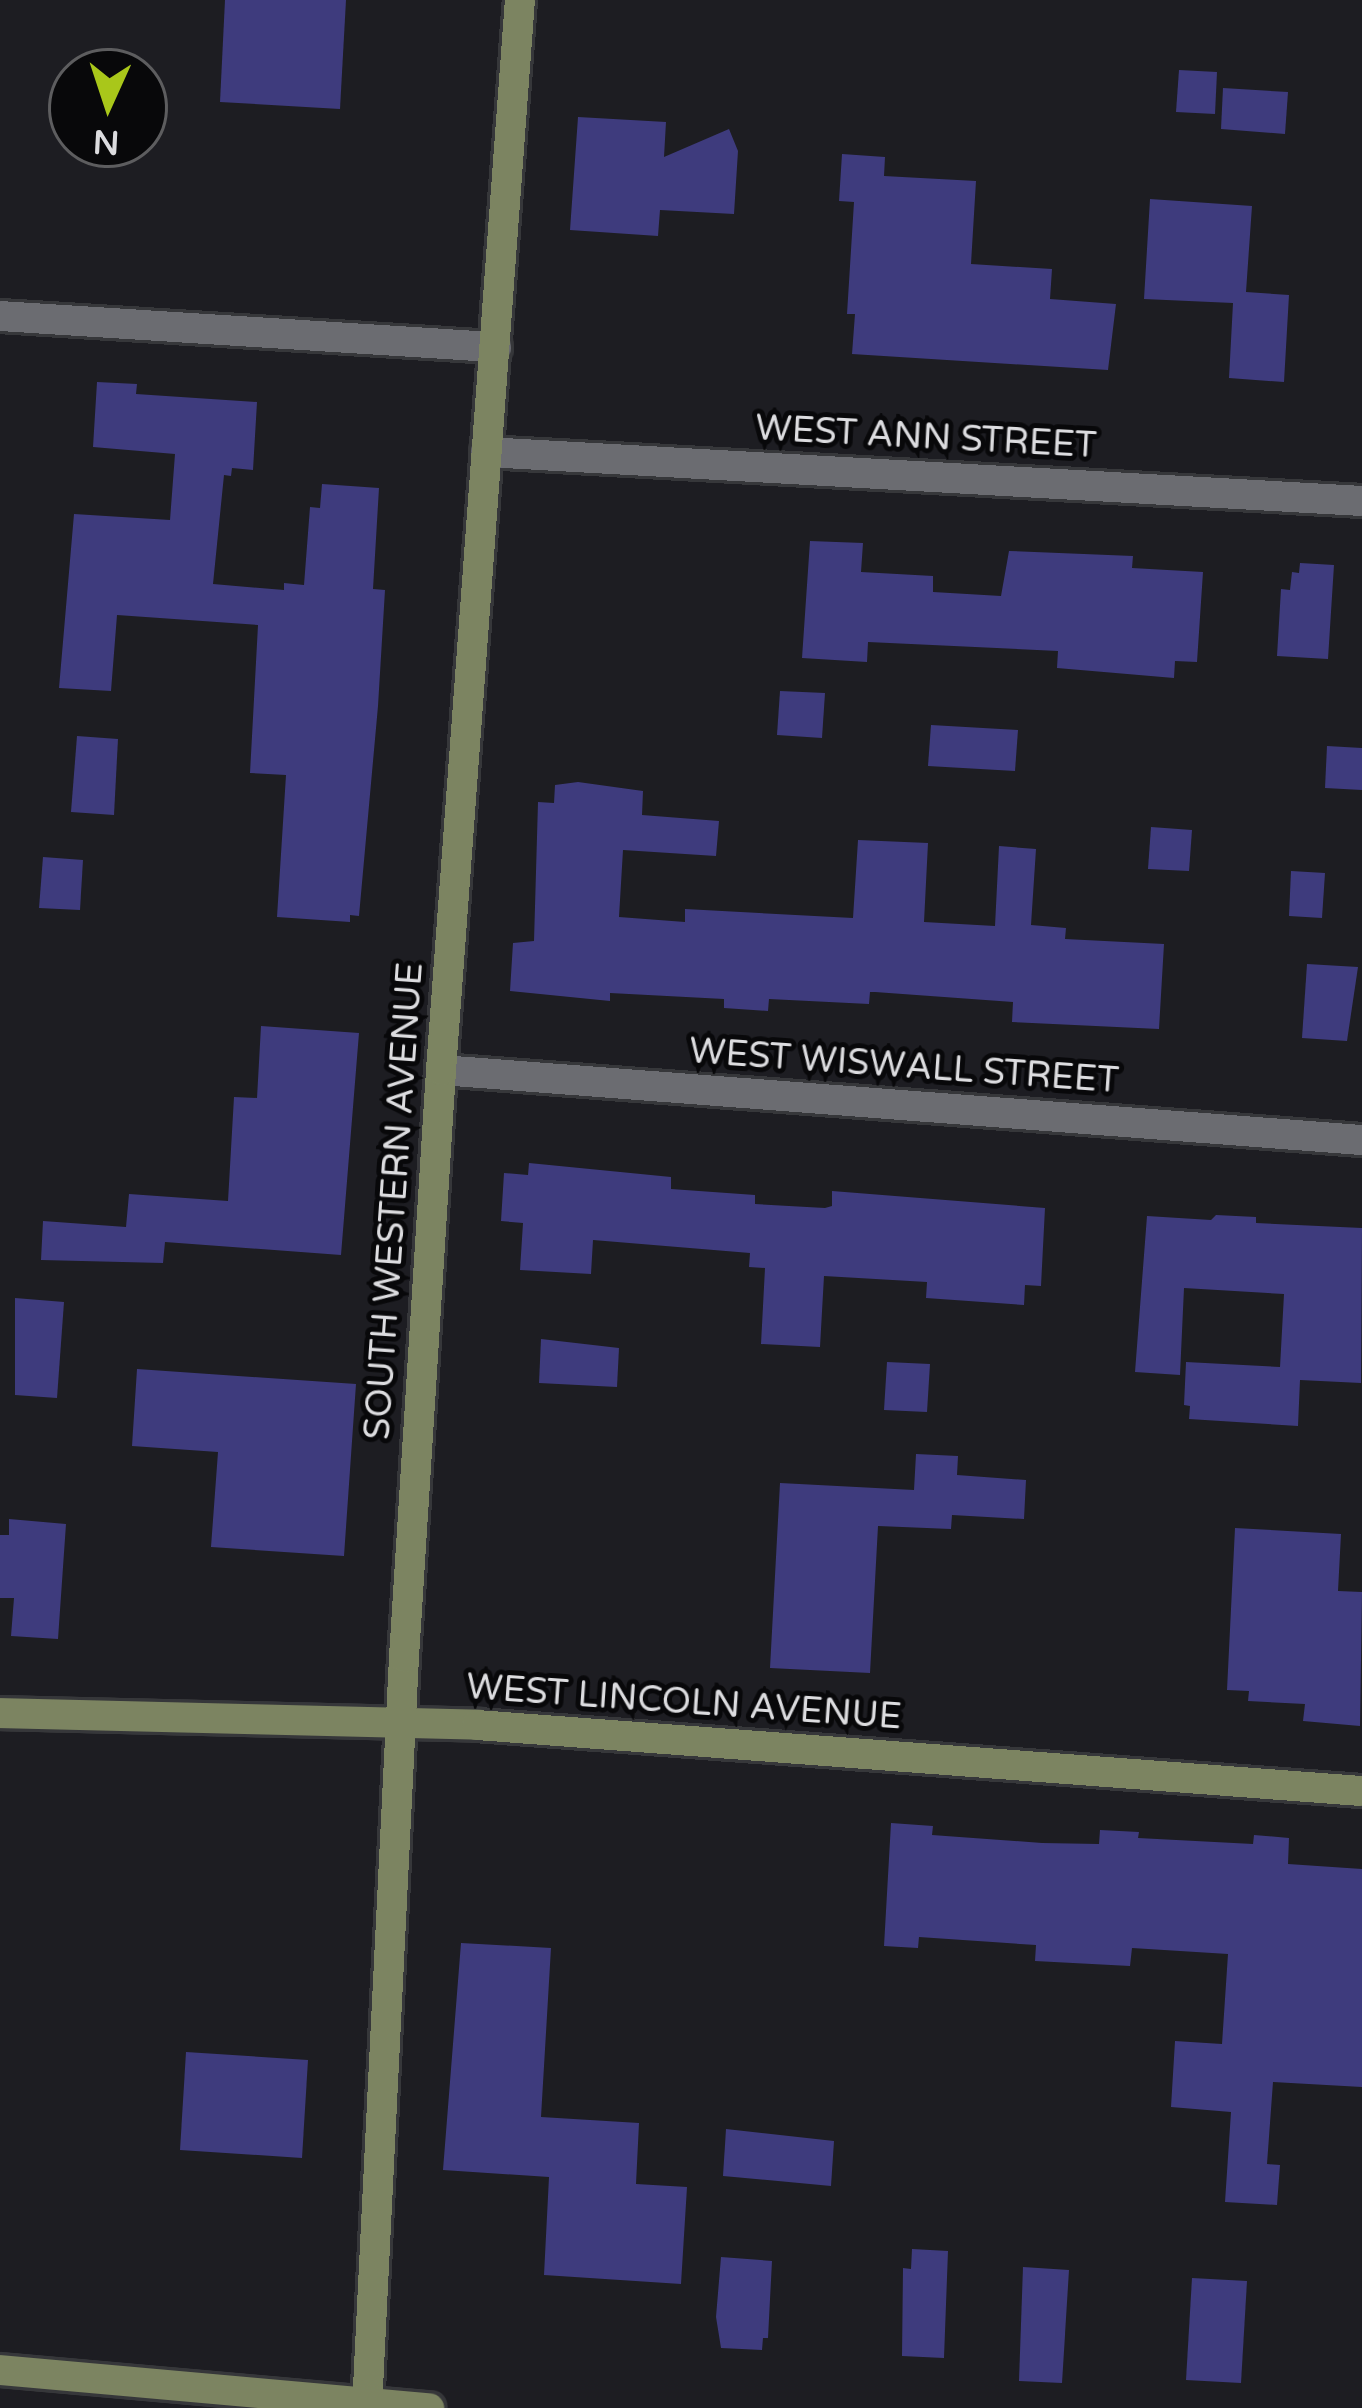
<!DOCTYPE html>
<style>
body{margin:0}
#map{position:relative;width:1362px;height:2408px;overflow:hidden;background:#1d1d22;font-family:"Varela Round",sans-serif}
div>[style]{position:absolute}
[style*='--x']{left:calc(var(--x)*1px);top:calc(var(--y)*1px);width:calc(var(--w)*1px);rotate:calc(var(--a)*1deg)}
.building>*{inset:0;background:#3e3b7d}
.roads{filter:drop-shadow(3px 0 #36373a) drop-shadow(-3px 0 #36373a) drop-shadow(0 3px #36373a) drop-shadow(0 -3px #36373a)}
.minor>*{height:30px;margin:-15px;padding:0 15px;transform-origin:15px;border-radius:15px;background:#6b6c71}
.secondary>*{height:30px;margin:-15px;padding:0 15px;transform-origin:15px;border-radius:15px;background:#7c8461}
span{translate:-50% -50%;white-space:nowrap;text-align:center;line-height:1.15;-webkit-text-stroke:10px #08080a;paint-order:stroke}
.street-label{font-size:36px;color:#dcdcdf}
.north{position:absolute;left:48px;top:48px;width:120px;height:120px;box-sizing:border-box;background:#08080a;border:3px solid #5d5d5f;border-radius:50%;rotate:183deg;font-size:33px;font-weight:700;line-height:48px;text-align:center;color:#dcdcdf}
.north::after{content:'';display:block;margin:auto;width:42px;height:54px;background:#a9c71a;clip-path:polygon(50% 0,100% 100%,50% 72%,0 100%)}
</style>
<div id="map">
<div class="building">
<div style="clip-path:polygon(225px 0,346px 0,340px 109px,220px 102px)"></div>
<div style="clip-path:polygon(1179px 70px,1217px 72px,1215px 114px,1176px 112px)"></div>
<div style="clip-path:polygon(1223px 88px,1288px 92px,1285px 134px,1221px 129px)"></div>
<div style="clip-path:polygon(578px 117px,666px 122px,664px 157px,729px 129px,738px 151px,734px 214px,660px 210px,658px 236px,570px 230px)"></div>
<div style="clip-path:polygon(842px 154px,885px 157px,884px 176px,976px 181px,971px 264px,1052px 269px,1050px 299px,1116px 304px,1108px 370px,852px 354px,855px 314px,847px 314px,854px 202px,839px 201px)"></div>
<div style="clip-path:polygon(1150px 199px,1252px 206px,1246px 292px,1289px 295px,1284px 382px,1229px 378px,1233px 303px,1144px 299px)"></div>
<div style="clip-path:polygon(97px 382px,137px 384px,136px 394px,257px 402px,253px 470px,232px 468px,231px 476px,224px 475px,213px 584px,284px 590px,284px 583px,304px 585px,310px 507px,320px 508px,322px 484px,379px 488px,373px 589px,385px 590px,378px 706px,359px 916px,350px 915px,350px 922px,277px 917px,286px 775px,250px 773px,258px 625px,117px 615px,111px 691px,59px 688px,74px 514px,170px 520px,175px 454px,93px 447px)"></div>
<div style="clip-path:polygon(810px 541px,863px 543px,861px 572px,933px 576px,933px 592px,1001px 596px,1009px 551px,1133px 556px,1132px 568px,1203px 572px,1197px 662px,1175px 661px,1174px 678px,1057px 668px,1058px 651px,868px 642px,867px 662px,802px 658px)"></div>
<div style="clip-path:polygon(1300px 563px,1334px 565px,1328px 659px,1277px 656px,1281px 589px,1290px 590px,1292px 572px,1299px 573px)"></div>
<div style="clip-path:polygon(780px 691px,825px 693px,822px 738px,777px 735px)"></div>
<div style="clip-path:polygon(931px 725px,1018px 730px,1015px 771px,928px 766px)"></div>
<div style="clip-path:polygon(77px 736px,118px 739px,114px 815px,71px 812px)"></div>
<div style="clip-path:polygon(1327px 746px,1362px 748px,1362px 790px,1325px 788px)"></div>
<div style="clip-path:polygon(578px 782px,643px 791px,642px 815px,719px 821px,716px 856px,623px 850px,619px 917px,685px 922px,685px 909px,853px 918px,858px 840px,928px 843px,924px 922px,995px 926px,999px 846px,1036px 849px,1031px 925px,1066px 928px,1065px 939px,1164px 944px,1159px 1029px,1012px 1022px,1013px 1002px,875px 992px,870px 992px,869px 1004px,769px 999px,768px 1011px,724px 1008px,724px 999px,610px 993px,610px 1001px,510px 991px,513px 943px,534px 941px,538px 802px,554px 803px,555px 785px)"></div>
<div style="clip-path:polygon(1151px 827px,1192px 830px,1189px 871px,1148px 869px)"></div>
<div style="clip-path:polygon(43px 857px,83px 860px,80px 910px,39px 908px)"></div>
<div style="clip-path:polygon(1291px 871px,1325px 873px,1322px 918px,1289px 916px)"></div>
<div style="clip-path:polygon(1307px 964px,1358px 967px,1347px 1041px,1302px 1038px)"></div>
<div style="clip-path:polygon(261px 1026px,359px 1033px,341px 1255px,165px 1242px,163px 1263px,41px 1260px,43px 1221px,126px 1227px,129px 1194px,228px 1201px,234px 1097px,257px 1098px)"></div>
<div style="clip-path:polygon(529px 1163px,671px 1177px,671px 1189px,755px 1195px,755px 1204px,825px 1208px,832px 1206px,832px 1191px,1045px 1208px,1041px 1286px,1025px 1285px,1024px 1305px,926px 1298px,927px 1282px,824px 1276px,820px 1347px,761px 1344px,765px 1268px,749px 1267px,750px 1253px,593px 1240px,591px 1274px,520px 1270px,523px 1223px,501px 1221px,504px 1173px,528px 1175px)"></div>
<div style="clip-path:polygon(1216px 1215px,1256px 1217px,1256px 1223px,1362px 1228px,1361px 1383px,1300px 1380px,1298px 1426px,1189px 1419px,1190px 1406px,1184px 1405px,1186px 1362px,1280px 1367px,1284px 1294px,1184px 1288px,1180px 1375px,1135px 1372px,1147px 1216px,1211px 1220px)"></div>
<div style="clip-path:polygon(15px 1298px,64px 1302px,57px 1398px,15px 1395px)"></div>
<div style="clip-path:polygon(541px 1339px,619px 1348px,617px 1387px,539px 1383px)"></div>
<div style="clip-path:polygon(887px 1362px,930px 1364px,927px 1412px,884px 1410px)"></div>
<div style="clip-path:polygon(137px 1369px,356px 1384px,344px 1556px,211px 1547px,218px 1452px,132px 1446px)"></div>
<div style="clip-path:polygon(916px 1454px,958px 1456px,957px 1475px,1026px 1480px,1024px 1519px,952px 1515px,951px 1529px,878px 1526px,870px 1673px,770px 1668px,780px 1483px,914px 1490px)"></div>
<div style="clip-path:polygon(9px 1519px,66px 1524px,58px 1639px,11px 1636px,14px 1598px,0 1598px,0 1535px,9px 1535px)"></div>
<div style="clip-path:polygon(1235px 1528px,1341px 1534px,1338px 1591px,1362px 1592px,1360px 1726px,1303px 1721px,1305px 1704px,1248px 1701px,1249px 1691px,1227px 1690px)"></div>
<div style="clip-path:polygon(891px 1823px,933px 1826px,932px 1835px,1042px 1843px,1099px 1844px,1100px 1830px,1139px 1832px,1138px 1838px,1253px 1844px,1254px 1835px,1289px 1838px,1288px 1864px,1362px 1869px,1362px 2087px,1273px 2082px,1267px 2164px,1280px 2165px,1277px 2205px,1225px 2202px,1231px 2112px,1171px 2107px,1175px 2041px,1222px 2044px,1228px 1954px,1132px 1948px,1130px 1966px,1035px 1961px,1036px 1945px,919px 1937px,918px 1948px,884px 1946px)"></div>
<div style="clip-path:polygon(461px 1943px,551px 1948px,541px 2117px,639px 2123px,636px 2184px,687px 2187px,681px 2284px,544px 2275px,549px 2177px,443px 2170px)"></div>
<div style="clip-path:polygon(186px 2052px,308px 2060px,302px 2158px,180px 2150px)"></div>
<div style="clip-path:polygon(726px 2129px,834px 2141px,831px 2186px,723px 2176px)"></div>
<div style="clip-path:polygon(912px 2249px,948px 2251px,944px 2358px,902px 2356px,903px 2268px,911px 2269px)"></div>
<div style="clip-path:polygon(721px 2257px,772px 2261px,768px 2338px,763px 2338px,762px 2350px,721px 2348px,716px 2317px)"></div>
<div style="clip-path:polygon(1023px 2267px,1069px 2270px,1062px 2383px,1019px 2381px)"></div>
<div style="clip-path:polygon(1192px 2278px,1247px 2281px,1241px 2383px,1186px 2380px)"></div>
</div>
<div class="roads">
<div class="minor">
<div style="--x:0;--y:316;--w:497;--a:3.6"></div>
<div style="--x:486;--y:452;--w:877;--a:3.2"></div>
<div style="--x:441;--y:1070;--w:924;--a:4.35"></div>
</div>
<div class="secondary">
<div style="--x:0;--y:1713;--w:477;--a:1.4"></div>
<div style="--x:477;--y:1725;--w:887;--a:4.27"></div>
<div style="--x:0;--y:2370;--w:431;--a:5.1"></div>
<div style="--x:367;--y:2408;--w:752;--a:-87.18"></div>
<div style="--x:404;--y:1657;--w:588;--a:-86.39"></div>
<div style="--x:441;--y:1070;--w:1073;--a:-85.78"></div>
</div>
</div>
<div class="street-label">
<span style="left:926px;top:437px;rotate:3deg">WEST ANN STREET</span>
<span style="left:904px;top:1066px;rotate:4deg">WEST WISWALL STREET</span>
<span style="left:394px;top:1201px;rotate:-86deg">SOUTH WESTERN AVENUE</span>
<span style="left:684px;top:1702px;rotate:4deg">WEST LINCOLN AVENUE</span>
</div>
<div class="north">N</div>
</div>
